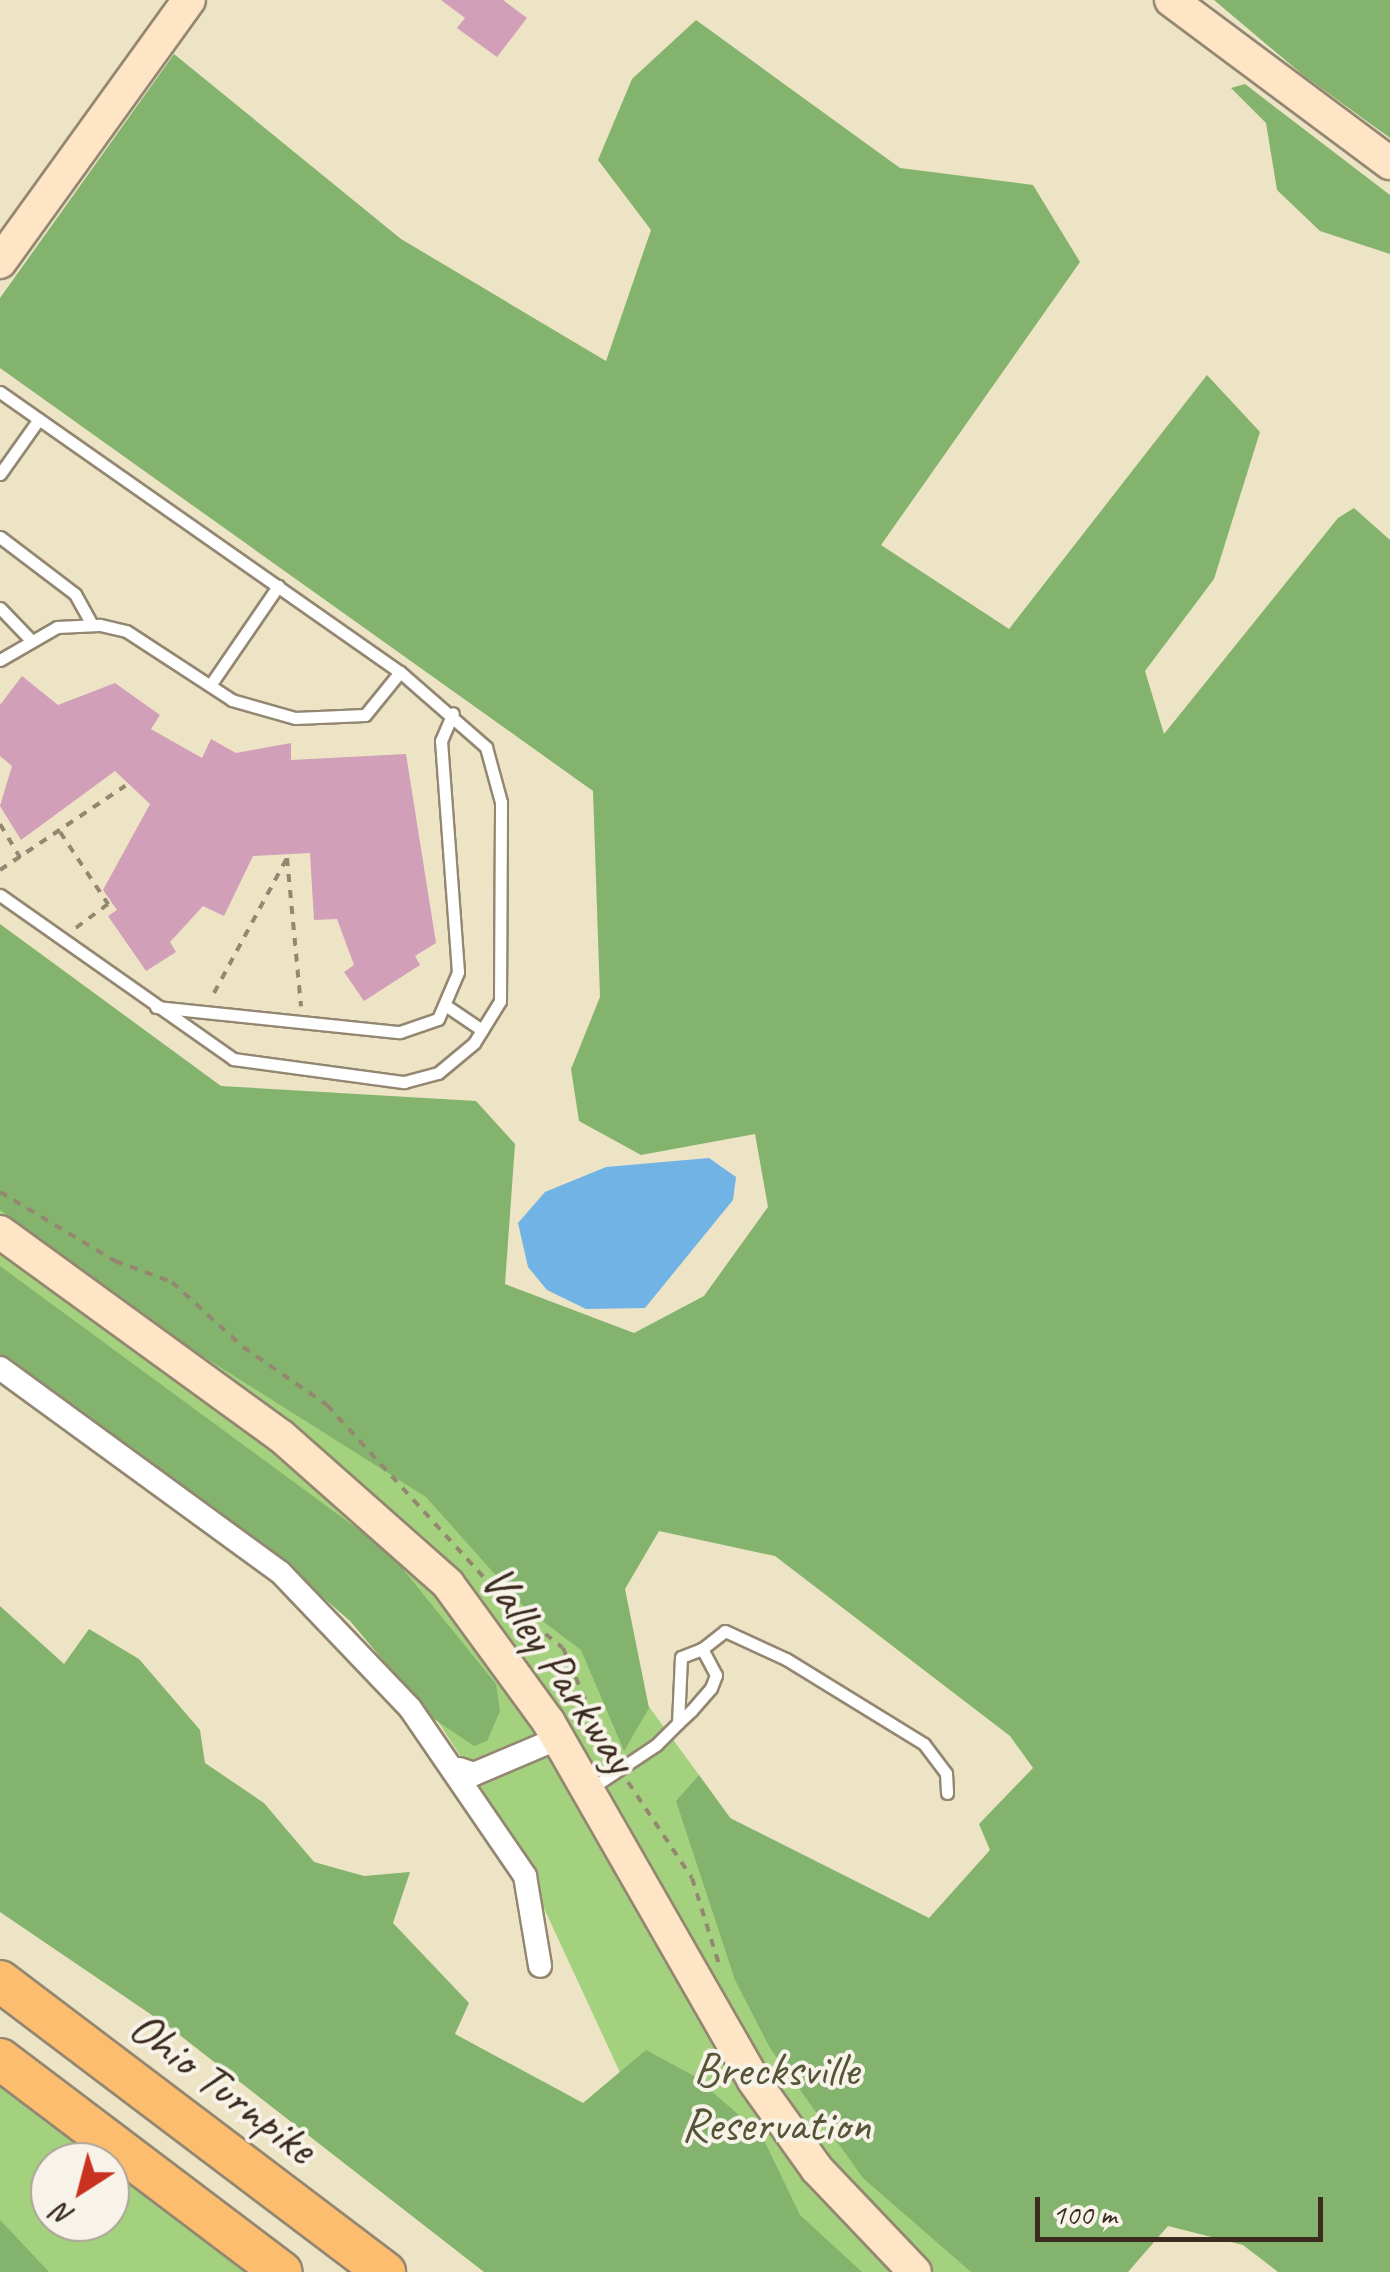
<!DOCTYPE html>
<style>
body{margin:0}
#map{position:relative;width:1390px;height:2272px;overflow:hidden;background:#ece4c5;font-family:Caveat,sans-serif}
div>[style]{position:absolute}
[style*='--x']{left:calc(var(--x)*1px);top:calc(var(--y)*1px);width:calc(var(--w)*1px);rotate:calc(var(--a)*1deg)}
.green>*{inset:0;background:#a4d17e}
.forest>*{inset:0;background:#83b36d}
.water>*{inset:0;background:#72b3e6}
.building>*{inset:0;background:#d29fb9}
.path>*{height:4px;margin-top:-2px;transform-origin:0;background:repeating-linear-gradient(90deg,#948772 0 8px,transparent 0 16px)}
.roads{filter:drop-shadow(2px 0 #948772) drop-shadow(-2px 0 #948772) drop-shadow(0 2px #948772) drop-shadow(0 -2px #948772)}
.lane>*{height:11px;margin:-5.5px;padding:0 5.5px;transform-origin:5.5px;border-radius:5.5px;background:#fff}
.street>*{height:22px;margin:-11px;padding:0 11px;transform-origin:11px;border-radius:11px;background:#fff}
.secondary>*{height:32px;margin:-16px;padding:0 16px;transform-origin:16px;border-radius:16px;background:#fee5c5}
.highway>*{height:40px;margin:-20px;padding:0 20px;transform-origin:20px;border-radius:20px;background:#fdbd6f}
span{translate:-50% -50%;white-space:nowrap;text-align:center;line-height:1.15;-webkit-text-stroke:8px #f7f3e8;paint-order:stroke}
.street-label{font-size:48px;color:#3b2a1e}
.park-label{font-size:48px;color:#555436}
.north{position:absolute;left:30px;top:2142px;width:100px;height:100px;box-sizing:border-box;background:#f7f3e8;border:2px solid #aca397;border-radius:50%;rotate:216deg;font-size:28px;font-weight:700;line-height:40px;text-align:center;color:#3b2a1e}
.north::after{content:'';display:block;margin:auto;width:35px;height:45px;background:#c8321e;clip-path:polygon(50% 0,100% 100%,50% 72%,0 100%)}
.scale{position:absolute;left:1035px;top:2197px;width:288px;height:45px;box-sizing:border-box;border:5px solid #3b2a1e;border-top:0;padding-left:12px;font-size:30px;line-height:35px;white-space:nowrap;color:#3b2a1e;-webkit-text-stroke:8px #f7f3e8;paint-order:stroke}
</style>
<div id="map">
<div class="green">
<div style="clip-path:polygon(0 1128px,573px 1603px,1063px 2272px,767px 2272px,661px 2161px,505px 1824px,414px 1685px,357px 1620px,0 1345px)"></div>
<div style="clip-path:polygon(0 2086px,101px 2162px,50px 2162px,50px 2222px,110px 2222px,110px 2169px,247px 2272px,0 2272px)"></div>
</div>
<div class="forest">
<div style="clip-path:polygon(1214px 0,1390px 0,1390px 138px,1303px 75px)"></div>
<div style="clip-path:polygon(696px 20px,900px 168px,1033px 185px,1080px 262px,881px 545px,1009px 629px,1207px 375px,1260px 432px,1214px 579px,1145px 671px,1164px 734px,1338px 518px,1354px 508px,1390px 540px,1390px 2272px,1278px 2272px,1243px 2245px,1168px 2226px,1128px 2272px,971px 2272px,863px 2178px,770px 2048px,735px 1980px,676px 1801px,699px 1775px,730px 1818px,929px 1918px,990px 1850px,979px 1824px,1033px 1768px,1010px 1736px,775px 1556px,659px 1531px,625px 1589px,649px 1708px,624px 1751px,581px 1650px,524px 1607px,426px 1497px,163px 1331px,0 1210px,0 924px,221px 1086px,476px 1101px,515px 1144px,505px 1284px,634px 1333px,704px 1296px,768px 1207px,755px 1134px,641px 1155px,579px 1121px,571px 1069px,600px 997px,593px 791px,0 368px,0 298px,174px 54px,401px 239px,606px 361px,651px 230px,598px 160px,632px 79px)"></div>
<div style="clip-path:polygon(1245px 84px,1390px 195px,1390px 254px,1320px 231px,1277px 190px,1266px 123px,1231px 88px)"></div>
<div style="clip-path:polygon(0 1266px,389px 1552px,496px 1684px,500px 1711px,487px 1741px,474px 1746px,431px 1717px,350px 1621px,280px 1560px,0 1355px)"></div>
<div style="clip-path:polygon(0 1606px,64px 1664px,89px 1629px,139px 1659px,200px 1730px,205px 1763px,264px 1803px,314px 1862px,364px 1876px,410px 1872px,393px 1923px,469px 2003px,455px 2034px,583px 2103px,646px 2050px,694px 2076px,761px 2134px,800px 2215px,862px 2272px,484px 2272px,168px 2026px,0 1912px)"></div>
<div style="clip-path:polygon(0 2220px,3px 2223px,49px 2272px,0 2272px)"></div>
</div>
<div class="water">
<div style="clip-path:polygon(709px 1158px,736px 1177px,733px 1200px,645px 1308px,586px 1309px,547px 1290px,528px 1267px,518px 1223px,545px 1192px,606px 1167px)"></div>
</div>
<div class="building">
<div style="clip-path:polygon(441px 0,503px 0,527px 18px,497px 57px,457px 28px,465px 18px)"></div>
<div style="clip-path:polygon(22px 676px,58px 705px,115px 683px,160px 715px,151px 729px,202px 758px,211px 739px,236px 753px,291px 743px,291px 760px,406px 754px,436px 943px,415px 956px,420px 965px,364px 1001px,344px 972px,354px 965px,337px 919px,314px 920px,310px 853px,253px 856px,224px 916px,203px 906px,170px 942px,176px 952px,146px 971px,108px 916px,117px 910px,103px 890px,150px 804px,115px 771px,21px 840px,0 806px,12px 766px,0 756px,0 705px)"></div>
</div>
<div class="path">
<div style="--x:0;--y:824;--w:39;--a:59"></div>
<div style="--x:60;--y:832;--w:87;--a:56.3"></div>
<div style="--x:108;--y:904;--w:44;--a:143.4"></div>
<div style="--x:0;--y:870;--w:151;--a:-33.9"></div>
<div style="--x:214;--y:993;--w:153;--a:-61.6"></div>
<div style="--x:287;--y:858;--w:149;--a:84.6"></div>
<div style="--x:0;--y:1192;--w:134;--a:31"></div>
<div style="--x:115;--y:1261;--w:61;--a:20.2"></div>
<div style="--x:172;--y:1282;--w:96;--a:42.5"></div>
<div style="--x:243;--y:1347;--w:102;--a:34.6"></div>
<div style="--x:327;--y:1405;--w:269;--a:47.7"></div>
<div style="--x:508;--y:1604;--w:70;--a:38.7"></div>
<div style="--x:563;--y:1648;--w:121;--a:66.6"></div>
<div style="--x:628;--y:1782;--w:115;--a:56.3"></div>
<div style="--x:692;--y:1878;--w:90;--a:72.6"></div>
</div>
<div class="roads">
<div class="lane">
<div style="--x:0;--y:392;--w:488;--a:35"></div>
<div style="--x:400;--y:672;--w:55;--a:129.1"></div>
<div style="--x:365;--y:715;--w:70;--a:177.5"></div>
<div style="--x:295;--y:718;--w:66;--a:-164.1"></div>
<div style="--x:232;--y:700;--w:126;--a:-146.9"></div>
<div style="--x:126;--y:631;--w:28;--a:-167"></div>
<div style="--x:99;--y:625;--w:42;--a:177.3"></div>
<div style="--x:57;--y:627;--w:66;--a:149.9"></div>
<div style="--x:0;--y:474;--w:67;--a:-54.7"></div>
<div style="--x:0;--y:537;--w:94;--a:37.2"></div>
<div style="--x:75;--y:594;--w:35;--a:61"></div>
<div style="--x:0;--y:608;--w:42;--a:46"></div>
<div style="--x:211;--y:684;--w:119;--a:-55.6"></div>
<div style="--x:0;--y:895;--w:285;--a:35.1"></div>
<div style="--x:233;--y:1059;--w:173;--a:7.7"></div>
<div style="--x:404;--y:1082;--w:35;--a:-15"></div>
<div style="--x:438;--y:1073;--w:47;--a:-39.8"></div>
<div style="--x:474;--y:1043;--w:49;--a:-58.2"></div>
<div style="--x:500;--y:1001;--w:199;--a:-89.7"></div>
<div style="--x:501;--y:802;--w:57;--a:-105.3"></div>
<div style="--x:486;--y:747;--w:114;--a:-138.9"></div>
<div style="--x:156;--y:1007;--w:245;--a:5.9"></div>
<div style="--x:400;--y:1032;--w:40;--a:-18.9"></div>
<div style="--x:438;--y:1019;--w:51;--a:-66.9"></div>
<div style="--x:458;--y:972;--w:232;--a:-94.2"></div>
<div style="--x:441;--y:741;--w:30;--a:-67"></div>
<div style="--x:448;--y:1007;--w:41;--a:34.1"></div>
<div style="--x:702;--y:1649;--w:29;--a:-38"></div>
<div style="--x:725;--y:1631;--w:67;--a:24.7"></div>
<div style="--x:786;--y:1659;--w:162;--a:31.6"></div>
<div style="--x:924;--y:1744;--w:36;--a:53"></div>
<div style="--x:946;--y:1773;--w:20;--a:87"></div>
<div style="--x:590;--y:1789;--w:79;--a:-33.7"></div>
<div style="--x:656;--y:1745;--w:31;--a:-45"></div>
<div style="--x:678;--y:1723;--w:18;--a:-43"></div>
<div style="--x:691;--y:1711;--w:30;--a:-49"></div>
<div style="--x:711;--y:1688;--w:14;--a:-69"></div>
<div style="--x:716;--y:1675;--w:30;--a:-118"></div>
<div style="--x:702;--y:1649;--w:22;--a:159"></div>
<div style="--x:681;--y:1657;--w:66;--a:92.6"></div>
</div>
<div class="street">
<div style="--x:0;--y:1368;--w:346;--a:36.1"></div>
<div style="--x:280;--y:1572;--w:188;--a:46.3"></div>
<div style="--x:410;--y:1708;--w:204;--a:55.6"></div>
<div style="--x:525;--y:1876;--w:91;--a:80.5"></div>
<div style="--x:459;--y:1769;--w:16;--a:18"></div>
<div style="--x:474;--y:1774;--w:90;--a:-22.9"></div>
</div>
<div class="secondary">
<div style="--x:1171;--y:0;--w:273;--a:36.7"></div>
<div style="--x:0;--y:262;--w:323;--a:-54.2"></div>
<div style="--x:0;--y:1232;--w:347;--a:36"></div>
<div style="--x:281;--y:1436;--w:223;--a:41.5"></div>
<div style="--x:448;--y:1584;--w:170;--a:53.9"></div>
<div style="--x:548;--y:1721;--w:415;--a:60.2"></div>
<div style="--x:754;--y:2081;--w:108;--a:54.4"></div>
<div style="--x:817;--y:2169;--w:142;--a:46.4"></div>
</div>
<div class="highway">
<div style="--x:0;--y:1981;--w:483;--a:37.1"></div>
<div style="--x:0;--y:2059;--w:353;--a:37.1"></div>
</div>
</div>
<div class="street-label">
<span style="left:559px;top:1669px;rotate:56deg">Valley Parkway</span>
<span style="left:223px;top:2087px;rotate:37deg">Ohio Turnpike</span>
</div>
<div class="park-label">
<span style="left:776px;top:2097px">Brecksville<br>Reservation</span>
</div>
<div class="north">N</div>
<div class="scale">100 m</div>
</div>
